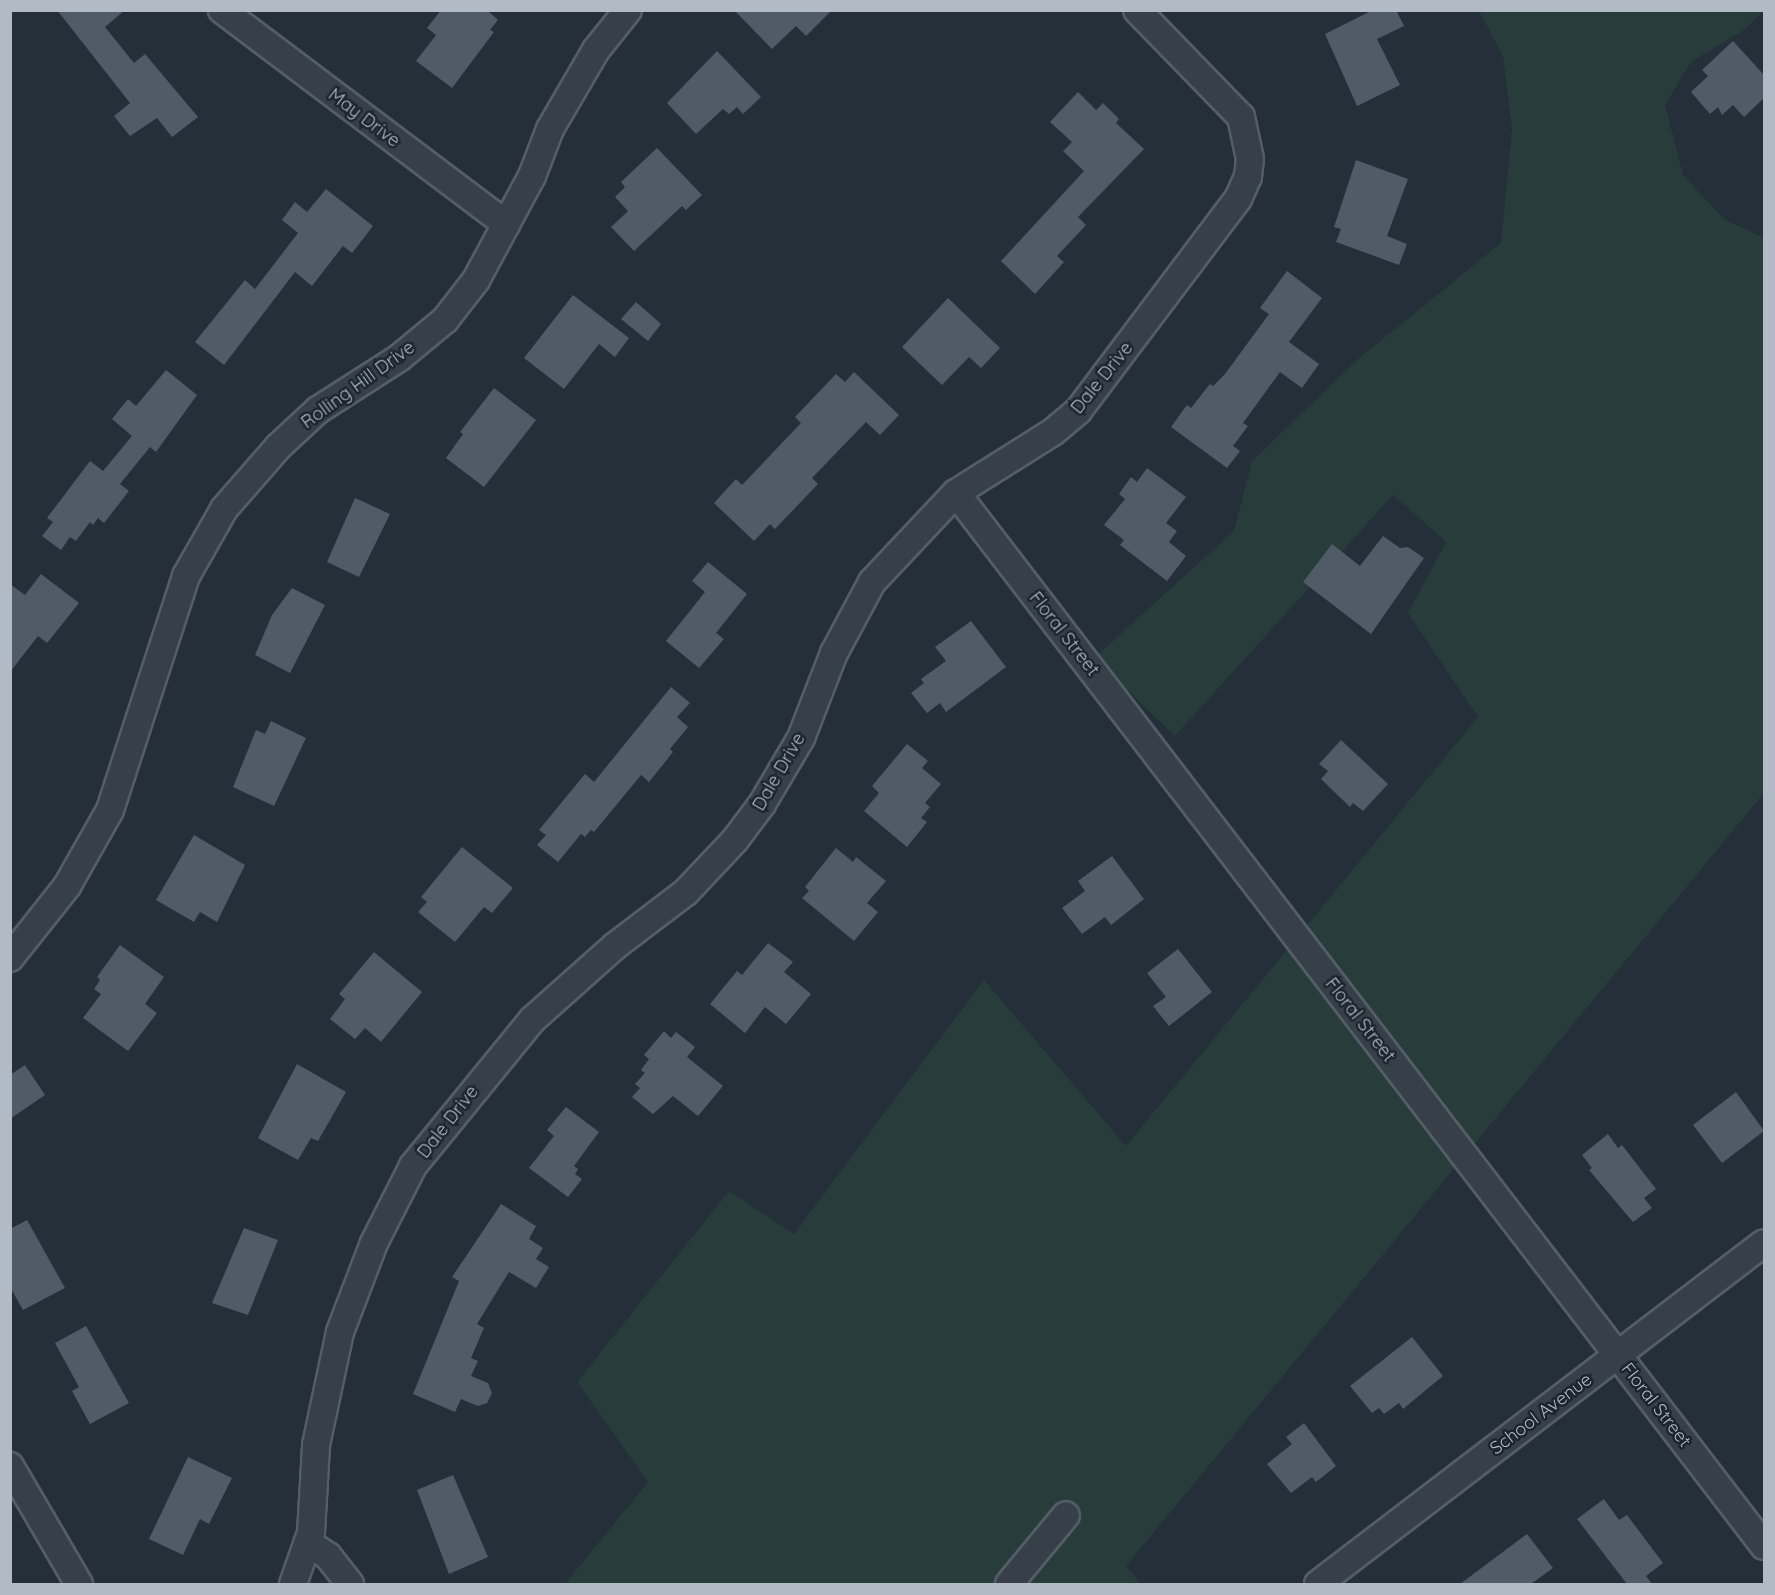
<!DOCTYPE html>
<style>
body{margin:0}
#map{position:relative;width:1775px;height:1595px;overflow:hidden;background:#242f39;font-family:Quicksand,sans-serif}
div>[style]{position:absolute}
[style*='--x']{left:calc(var(--x)*1px);top:calc(var(--y)*1px);width:calc(var(--w)*1px);rotate:calc(var(--a)*1deg)}
.green>*{inset:0;background:#273c3b}
.building>*{inset:0;background:#4f5b67}
.roads{filter:drop-shadow(2px 0 #555e67) drop-shadow(-2px 0 #555e67) drop-shadow(0 2px #555e67) drop-shadow(0 -2px #555e67)}
.minor>*{height:26px;margin:-13px;padding:0 13px;transform-origin:13px;border-radius:13px;background:#374049}
span{translate:-50% -50%;white-space:nowrap;text-align:center;line-height:1.15;-webkit-text-stroke:5px #1c252e;paint-order:stroke}
.street-label{font-size:18px;color:#b2bbc5}
.frame{position:absolute;inset:0;border:12px solid #b2bbc5;pointer-events:none}
</style>
<div id="map">
<div class="green">
<div style="clip-path:polygon(1479px 11px,1763px 11px,1744px 30px,1691px 62px,1665px 105px,1683px 175px,1724px 219px,1764px 238px,1764px 793px,1126px 1566px,1141px 1584px,565px 1584px,648px 1482px,577px 1382px,729px 1191px,794px 1234px,984px 980px,1126px 1146px,1478px 717px,1408px 613px,1446px 542px,1393px 495px,1175px 736px,1094px 658px,1234px 531px,1252px 461px,1357px 360px,1501px 243px,1512px 129px,1503px 56px)"></div>
</div>
<div class="building">
<div style="clip-path:polygon(57px 10px,125px 10px,105px 27px,134px 63px,145px 54px,198px 117px,172px 137px,157px 118px,130px 136px,114px 116px,130px 103px)"></div>
<div style="clip-path:polygon(441px 10px,487px 10px,498px 20px,490px 30px,494px 32px,452px 88px,416px 61px,436px 35px,427px 28px)"></div>
<div style="clip-path:polygon(734px 10px,832px 10px,806px 36px,796px 26px,772px 49px)"></div>
<div style="clip-path:polygon(1373px 10px,1396px 10px,1404px 26px,1377px 39px,1400px 85px,1357px 106px,1325px 34px)"></div>
<div style="clip-path:polygon(1733px 41px,1764px 75px,1764px 98px,1744px 117px,1733px 105px,1722px 115px,1718px 107px,1710px 114px,1691px 92px,1708px 76px,1702px 70px)"></div>
<div style="clip-path:polygon(717px 51px,761px 97px,743px 114px,737px 107px,729px 114px,723px 109px,696px 134px,667px 103px)"></div>
<div style="clip-path:polygon(1078px 92px,1096px 110px,1103px 103px,1119px 119px,1116px 123px,1144px 149px,1078px 217px,1086px 225px,1057px 256px,1064px 262px,1035px 294px,1001px 261px,1084px 171px,1063px 151px,1072px 142px,1050px 122px)"></div>
<div style="clip-path:polygon(657px 148px,702px 195px,686px 210px,682px 206px,634px 251px,611px 227px,628px 211px,615px 197px,625px 187px,621px 182px)"></div>
<div style="clip-path:polygon(1356px 160px,1408px 179px,1387px 236px,1407px 244px,1399px 265px,1336px 242px,1341px 229px,1334px 227px)"></div>
<div style="clip-path:polygon(326px 189px,373px 226px,352px 253px,343px 246px,312px 286px,295px 272px,224px 365px,195px 342px,245px 280px,255px 289px,298px 233px,282px 220px,295px 202px,307px 212px)"></div>
<div style="clip-path:polygon(1287px 271px,1322px 298px,1289px 342px,1319px 364px,1302px 388px,1280px 372px,1243px 423px,1248px 426px,1233px 446px,1240px 451px,1227px 468px,1171px 427px,1187px 405px,1191px 408px,1210px 384px,1213px 386px,1225px 374px,1269px 314px,1260px 308px)"></div>
<div style="clip-path:polygon(573px 295px,629px 338px,615px 357px,599px 344px,564px 389px,524px 358px)"></div>
<div style="clip-path:polygon(948px 298px,1000px 348px,981px 368px,969px 357px,942px 385px,902px 347px)"></div>
<div style="clip-path:polygon(636px 302px,661px 324px,648px 341px,621px 319px)"></div>
<div style="clip-path:polygon(166px 370px,197px 395px,156px 452px,150px 447px,120px 484px,129px 491px,104px 523px,98px 518px,93px 525px,90px 522px,76px 541px,70px 537px,61px 550px,42px 536px,53px 522px,47px 518px,90px 461px,103px 471px,132px 436px,112px 419px,128px 399px,136px 406px)"></div>
<div style="clip-path:polygon(854px 372px,899px 415px,880px 435px,866px 422px,812px 478px,818px 484px,775px 529px,770px 524px,754px 541px,714px 503px,736px 479px,742px 485px,801px 423px,795px 417px,836px 374px,845px 382px)"></div>
<div style="clip-path:polygon(494px 388px,536px 420px,484px 487px,446px 458px,463px 434px,460px 432px)"></div>
<div style="clip-path:polygon(1147px 468px,1186px 497px,1166px 523px,1177px 531px,1169px 542px,1186px 556px,1167px 581px,1120px 545px,1124px 540px,1104px 525px,1125px 499px,1119px 494px,1131px 477px,1137px 482px)"></div>
<div style="clip-path:polygon(355px 498px,390px 514px,359px 577px,327px 562px)"></div>
<div style="clip-path:polygon(1383px 536px,1400px 548px,1408px 547px,1424px 558px,1371px 634px,1303px 582px,1332px 544px,1360px 566px)"></div>
<div style="clip-path:polygon(708px 562px,747px 594px,716px 633px,724px 639px,699px 668px,666px 641px,705px 592px,692px 581px)"></div>
<div style="clip-path:polygon(41px 574px,79px 603px,47px 643px,38px 636px,10px 672px,10px 584px,25px 595px)"></div>
<div style="clip-path:polygon(292px 588px,325px 605px,290px 673px,255px 655px,272px 615px)"></div>
<div style="clip-path:polygon(971px 621px,1006px 667px,946px 712px,940px 703px,927px 713px,911px 693px,924px 683px,921px 679px,946px 661px,935px 647px)"></div>
<div style="clip-path:polygon(671px 687px,690px 703px,677px 717px,688px 727px,670px 749px,673px 752px,649px 782px,641px 775px,594px 832px,591px 830px,585px 837px,581px 834px,558px 862px,537px 845px,546px 835px,539px 830px,585px 774px,594px 782px)"></div>
<div style="clip-path:polygon(271px 721px,306px 738px,274px 806px,233px 787px,256px 730px,265px 734px)"></div>
<div style="clip-path:polygon(1341px 740px,1388px 784px,1363px 811px,1353px 803px,1350px 807px,1321px 779px,1328px 771px,1319px 764px)"></div>
<div style="clip-path:polygon(907px 744px,928px 761px,922px 768px,941px 784px,925px 803px,930px 807px,921px 818px,927px 822px,907px 847px,864px 811px,879px 793px,872px 786px)"></div>
<div style="clip-path:polygon(194px 835px,245px 865px,217px 922px,200px 912px,194px 922px,156px 900px)"></div>
<div style="clip-path:polygon(462px 847px,513px 888px,492px 913px,484px 907px,455px 942px,418px 912px,427px 902px,421px 897px)"></div>
<div style="clip-path:polygon(836px 848px,853px 862px,856px 857px,886px 881px,867px 903px,878px 912px,854px 941px,802px 898px,809px 891px,805px 887px)"></div>
<div style="clip-path:polygon(1112px 856px,1144px 899px,1111px 925px,1105px 917px,1082px 934px,1062px 908px,1085px 891px,1078px 881px)"></div>
<div style="clip-path:polygon(768px 943px,793px 962px,784px 972px,811px 994px,786px 1024px,765px 1007px,745px 1033px,710px 1004px,737px 971px,742px 975px)"></div>
<div style="clip-path:polygon(120px 945px,164px 977px,145px 1004px,157px 1013px,128px 1051px,83px 1018px,101px 994px,94px 989px,100px 980px,97px 977px)"></div>
<div style="clip-path:polygon(1178px 949px,1212px 992px,1169px 1026px,1153px 1006px,1166px 997px,1147px 973px)"></div>
<div style="clip-path:polygon(374px 952px,422px 992px,381px 1042px,365px 1028px,355px 1039px,330px 1019px,345px 999px,339px 994px)"></div>
<div style="clip-path:polygon(664px 1031px,671px 1038px,676px 1032px,695px 1047px,687px 1057px,723px 1086px,698px 1116px,673px 1096px,653px 1114px,632px 1097px,640px 1088px,635px 1084px,645px 1073px,641px 1070px,649px 1059px,644px 1055px)"></div>
<div style="clip-path:polygon(297px 1064px,346px 1092px,318px 1141px,311px 1138px,298px 1160px,258px 1138px)"></div>
<div style="clip-path:polygon(25px 1065px,45px 1095px,10px 1119px,10px 1075px)"></div>
<div style="clip-path:polygon(1736px 1092px,1764px 1131px,1722px 1163px,1693px 1125px)"></div>
<div style="clip-path:polygon(566px 1107px,599px 1132px,574px 1166px,578px 1169px,575px 1174px,582px 1179px,568px 1197px,529px 1168px,554px 1136px,547px 1130px)"></div>
<div style="clip-path:polygon(1608px 1134px,1618px 1148px,1622px 1145px,1656px 1189px,1644px 1198px,1652px 1208px,1633px 1222px,1589px 1170px,1592px 1168px,1582px 1155px)"></div>
<div style="clip-path:polygon(501px 1204px,536px 1226px,529px 1239px,543px 1248px,536px 1259px,549px 1267px,536px 1288px,509px 1272px,477px 1324px,484px 1328px,471px 1358px,478px 1361px,471px 1376px,488px 1383px,492px 1393px,487px 1403px,478px 1406px,461px 1399px,455px 1412px,413px 1394px,459px 1281px,452px 1277px)"></div>
<div style="clip-path:polygon(27px 1220px,65px 1288px,23px 1310px,10px 1287px,10px 1229px)"></div>
<div style="clip-path:polygon(244px 1228px,278px 1240px,248px 1315px,212px 1303px)"></div>
<div style="clip-path:polygon(86px 1326px,129px 1403px,90px 1424px,72px 1391px,79px 1387px,55px 1343px)"></div>
<div style="clip-path:polygon(1412px 1337px,1443px 1376px,1403px 1409px,1399px 1403px,1384px 1414px,1379px 1408px,1372px 1413px,1350px 1386px)"></div>
<div style="clip-path:polygon(1304px 1423px,1336px 1466px,1316px 1482px,1312px 1477px,1291px 1493px,1267px 1464px,1292px 1444px,1286px 1437px)"></div>
<div style="clip-path:polygon(188px 1457px,232px 1478px,209px 1524px,200px 1519px,183px 1555px,149px 1539px)"></div>
<div style="clip-path:polygon(453px 1475px,488px 1557px,449px 1574px,417px 1490px)"></div>
<div style="clip-path:polygon(1604px 1499px,1619px 1520px,1627px 1515px,1663px 1563px,1646px 1576px,1652px 1584px,1627px 1584px,1577px 1519px)"></div>
<div style="clip-path:polygon(1527px 1534px,1553px 1568px,1531px 1584px,1460px 1584px)"></div>
</div>
<div class="roads">
<div class="minor">
<div style="--x:222;--y:10;--w:356;--a:37"></div>
<div style="--x:956;--y:493;--w:1327;--a:52.5"></div>
<div style="--x:10;--y:958;--w:92;--a:-51.6"></div>
<div style="--x:67;--y:886;--w:87;--a:-60.5"></div>
<div style="--x:110;--y:810;--w:246;--a:-72"></div>
<div style="--x:186;--y:576;--w:77;--a:-60.4"></div>
<div style="--x:224;--y:509;--w:82;--a:-48.9"></div>
<div style="--x:278;--y:447;--w:54;--a:-42.8"></div>
<div style="--x:318;--y:410;--w:96;--a:-32.7"></div>
<div style="--x:399;--y:358;--w:60;--a:-39.6"></div>
<div style="--x:445;--y:320;--w:51;--a:-52.2"></div>
<div style="--x:476;--y:280;--w:118;--a:-61.7"></div>
<div style="--x:532;--y:176;--w:50;--a:-69"></div>
<div style="--x:550;--y:129;--w:91;--a:-59.8"></div>
<div style="--x:596;--y:50;--w:51;--a:-51.3"></div>
<div style="--x:10;--y:1466;--w:137;--a:59.7"></div>
<div style="--x:308;--y:1543;--w:24;--a:33"></div>
<div style="--x:328;--y:1556;--w:36;--a:52"></div>
<div style="--x:293;--y:1584;--w:54;--a:-70.6"></div>
<div style="--x:311;--y:1533;--w:88;--a:-86.7"></div>
<div style="--x:316;--y:1445;--w:116;--a:-78"></div>
<div style="--x:340;--y:1332;--w:95;--a:-69.1"></div>
<div style="--x:374;--y:1243;--w:86;--a:-63.1"></div>
<div style="--x:413;--y:1166;--w:188;--a:-50.8"></div>
<div style="--x:532;--y:1020;--w:111;--a:-41.7"></div>
<div style="--x:615;--y:946;--w:89;--a:-37.3"></div>
<div style="--x:686;--y:892;--w:71;--a:-46.7"></div>
<div style="--x:735;--y:840;--w:45;--a:-53.1"></div>
<div style="--x:762;--y:804;--w:77;--a:-59.4"></div>
<div style="--x:801;--y:738;--w:91;--a:-68.8"></div>
<div style="--x:834;--y:653;--w:81;--a:-61.8"></div>
<div style="--x:872;--y:582;--w:122;--a:-46.7"></div>
<div style="--x:956;--y:493;--w:115;--a:-32.2"></div>
<div style="--x:1053;--y:432;--w:33;--a:-40"></div>
<div style="--x:1078;--y:411;--w:266;--a:-53"></div>
<div style="--x:1238;--y:199;--w:24;--a:-66"></div>
<div style="--x:1248;--y:177;--w:18;--a:-84"></div>
<div style="--x:1250;--y:159;--w:43;--a:-102.1"></div>
<div style="--x:1241;--y:117;--w:149;--a:-134.2"></div>
<div style="--x:1009;--y:1584;--w:89;--a:-50.4"></div>
<div style="--x:1318;--y:1584;--w:561;--a:-37.4"></div>
</div>
</div>
<div class="street-label">
<span style="left:364px;top:118px;rotate:37deg">May Drive</span>
<span style="left:1102px;top:378px;rotate:-51deg">Dale Drive</span>
<span style="left:358px;top:385px;rotate:-36deg">Rolling Hill Drive</span>
<span style="left:1064px;top:634px;rotate:52deg">Floral Street</span>
<span style="left:779px;top:772px;rotate:-60deg">Dale Drive</span>
<span style="left:1360px;top:1020px;rotate:52deg">Floral Street</span>
<span style="left:448px;top:1122px;rotate:-52deg">Dale Drive</span>
<span style="left:1656px;top:1405px;rotate:52deg">Floral Street</span>
<span style="left:1541px;top:1414px;rotate:-37deg">School Avenue</span>
</div>
<div class="frame"></div>
</div>
